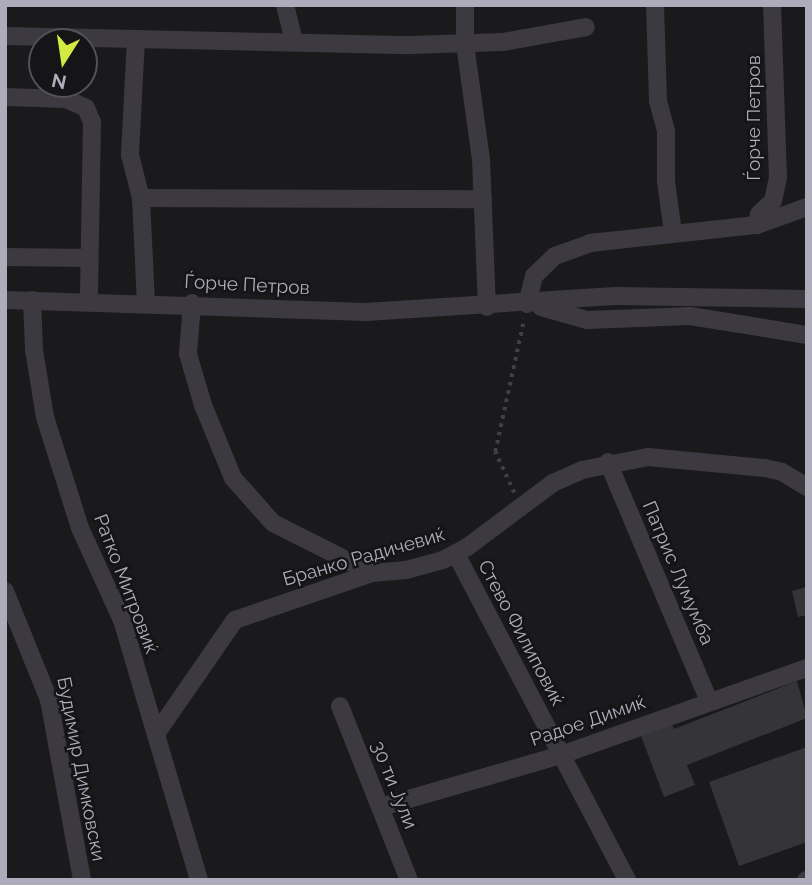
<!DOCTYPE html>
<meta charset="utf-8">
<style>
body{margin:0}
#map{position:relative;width:812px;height:885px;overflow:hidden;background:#1a191b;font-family:Raleway,sans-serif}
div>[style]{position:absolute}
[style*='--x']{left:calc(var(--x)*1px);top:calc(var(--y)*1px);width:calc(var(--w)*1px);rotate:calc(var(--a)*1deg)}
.building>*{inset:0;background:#353437}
.path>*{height:3.5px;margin-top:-1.75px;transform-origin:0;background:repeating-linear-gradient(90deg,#414047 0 3.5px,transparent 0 8.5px)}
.minor>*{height:18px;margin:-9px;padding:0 9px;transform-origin:9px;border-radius:9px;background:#3c3a40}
span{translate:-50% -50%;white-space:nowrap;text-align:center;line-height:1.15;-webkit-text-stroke:5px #151416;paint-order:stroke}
.street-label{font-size:19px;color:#aeacba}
.frame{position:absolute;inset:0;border:7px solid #aeacba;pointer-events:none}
.north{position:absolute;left:28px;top:28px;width:70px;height:70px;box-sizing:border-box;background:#151416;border:2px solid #525158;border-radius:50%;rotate:192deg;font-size:19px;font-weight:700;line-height:28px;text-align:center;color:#aeacba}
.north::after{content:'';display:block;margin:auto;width:24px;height:32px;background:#d3eb41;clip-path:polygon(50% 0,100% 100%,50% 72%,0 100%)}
</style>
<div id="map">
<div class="building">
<div style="clip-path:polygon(807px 587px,807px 615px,798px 617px,792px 591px)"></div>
<div style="clip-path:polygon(797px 681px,807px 718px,687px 765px,695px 785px,664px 797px,638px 728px,669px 716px,674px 729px)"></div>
<div style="clip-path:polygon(807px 747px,807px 842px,739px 866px,709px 782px)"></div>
</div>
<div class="path">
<div style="--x:514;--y:493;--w:45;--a:-114.9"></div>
<div style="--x:495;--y:452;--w:136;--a:-77.7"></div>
</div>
<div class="minor">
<div style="--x:285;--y:5;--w:38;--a:76"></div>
<div style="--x:465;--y:5;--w:39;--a:90"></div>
<div style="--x:465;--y:44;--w:116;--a:82.1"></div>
<div style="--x:481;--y:159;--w:148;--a:87.7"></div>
<div style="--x:655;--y:5;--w:96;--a:88.2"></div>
<div style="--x:658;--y:101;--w:31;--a:75"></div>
<div style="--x:666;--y:131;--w:50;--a:90"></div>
<div style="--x:666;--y:181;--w:52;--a:82.3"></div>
<div style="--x:5;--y:36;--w:405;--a:1.3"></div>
<div style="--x:410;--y:45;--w:93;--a:-1.8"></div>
<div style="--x:503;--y:42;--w:84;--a:-10.2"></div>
<div style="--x:136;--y:39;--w:116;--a:93"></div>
<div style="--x:130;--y:155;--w:44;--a:75.7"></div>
<div style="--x:141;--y:198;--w:342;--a:0.2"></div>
<div style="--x:5;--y:97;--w:61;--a:1.9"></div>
<div style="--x:66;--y:99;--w:22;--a:24"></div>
<div style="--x:86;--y:108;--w:15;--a:67"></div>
<div style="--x:92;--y:122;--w:179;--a:91"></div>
<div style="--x:141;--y:198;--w:105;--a:87.3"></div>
<div style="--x:757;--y:225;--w:11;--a:-80"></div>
<div style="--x:759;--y:214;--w:19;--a:-43"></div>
<div style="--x:773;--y:201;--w:25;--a:-78"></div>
<div style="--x:778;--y:177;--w:172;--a:-92"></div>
<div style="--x:5;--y:257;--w:84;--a:0.7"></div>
<div style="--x:5;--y:300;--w:361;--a:1.9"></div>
<div style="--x:366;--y:312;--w:249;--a:-3.7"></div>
<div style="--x:614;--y:296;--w:193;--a:0.9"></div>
<div style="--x:32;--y:300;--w:50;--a:87.7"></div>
<div style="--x:34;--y:350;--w:68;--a:80.7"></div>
<div style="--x:45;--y:417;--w:116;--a:72.5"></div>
<div style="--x:80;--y:528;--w:101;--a:65.5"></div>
<div style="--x:122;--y:620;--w:271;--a:73.5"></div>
<div style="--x:192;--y:303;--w:51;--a:94.5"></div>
<div style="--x:188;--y:354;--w:53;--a:73.6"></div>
<div style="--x:203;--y:405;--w:79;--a:67.7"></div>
<div style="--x:233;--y:478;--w:60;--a:48.4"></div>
<div style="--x:273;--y:523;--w:111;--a:26.8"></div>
<div style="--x:527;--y:304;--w:29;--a:-76"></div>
<div style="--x:534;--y:276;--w:29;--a:-44"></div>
<div style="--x:555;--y:256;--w:37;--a:-20"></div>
<div style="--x:590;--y:243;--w:168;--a:-6.2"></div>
<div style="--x:757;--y:225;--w:53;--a:-19.8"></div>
<div style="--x:541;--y:307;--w:48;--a:15.8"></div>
<div style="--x:587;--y:320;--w:103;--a:-2.2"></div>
<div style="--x:690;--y:316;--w:119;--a:9.2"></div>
<div style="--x:608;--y:462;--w:259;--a:67.1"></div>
<div style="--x:456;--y:554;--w:368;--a:62.3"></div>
<div style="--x:5;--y:591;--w:118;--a:68"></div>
<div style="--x:49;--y:700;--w:183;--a:79.6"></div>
<div style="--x:340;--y:706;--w:187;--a:68.4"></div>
<div style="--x:156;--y:734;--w:139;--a:-55.3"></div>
<div style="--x:235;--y:620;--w:145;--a:-18.9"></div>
<div style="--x:372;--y:573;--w:34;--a:-5"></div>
<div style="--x:406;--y:570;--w:38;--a:-15"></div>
<div style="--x:443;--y:560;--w:26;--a:-28"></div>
<div style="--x:466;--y:548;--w:109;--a:-36.8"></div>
<div style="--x:553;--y:483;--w:32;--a:-24"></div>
<div style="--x:582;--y:470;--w:67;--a:-11.1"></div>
<div style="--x:648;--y:457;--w:118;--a:5.4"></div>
<div style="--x:765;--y:468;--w:17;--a:13"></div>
<div style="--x:782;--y:472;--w:29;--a:31"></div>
<div style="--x:381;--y:807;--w:187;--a:-16.1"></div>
<div style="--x:561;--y:755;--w:261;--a:-19.5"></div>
<div style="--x:806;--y:880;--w:1;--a:0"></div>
</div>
<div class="street-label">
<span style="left:754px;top:118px;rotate:-90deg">Ѓорче Петров</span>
<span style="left:247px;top:285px;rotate:3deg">Ѓорче Петров</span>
<span style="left:364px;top:557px;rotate:-16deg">Бранко Радичевиќ</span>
<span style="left:678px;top:573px;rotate:67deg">Патрис Лумумба</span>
<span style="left:126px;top:584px;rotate:69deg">Ратко Митровиќ</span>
<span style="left:521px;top:633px;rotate:62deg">Стево Филиповиќ</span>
<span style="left:588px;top:721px;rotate:-19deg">Радое Димиќ</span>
<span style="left:81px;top:769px;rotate:79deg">Будимир Димковски</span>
<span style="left:394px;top:785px;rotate:68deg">30 ти Јули</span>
</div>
<div class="frame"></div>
<div class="north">N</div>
</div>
